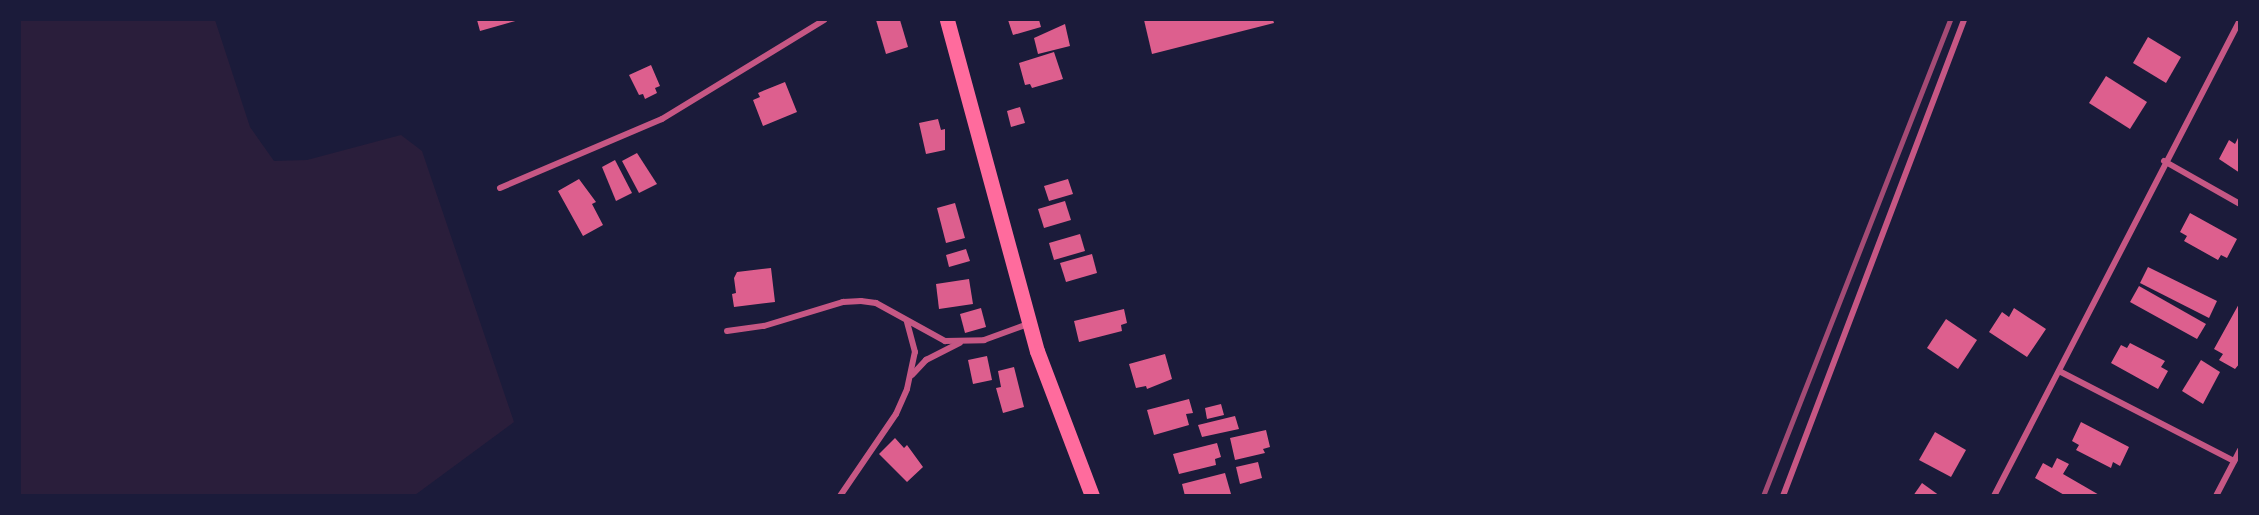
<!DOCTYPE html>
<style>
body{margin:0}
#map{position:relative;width:2259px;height:515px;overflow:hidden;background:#1b1b3a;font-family:"Open Sans",sans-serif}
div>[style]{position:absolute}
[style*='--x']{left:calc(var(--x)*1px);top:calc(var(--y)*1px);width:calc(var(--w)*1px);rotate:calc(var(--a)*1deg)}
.green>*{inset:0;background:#2a1e3b}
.building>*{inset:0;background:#dd5f8e}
.minor>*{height:6px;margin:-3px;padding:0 3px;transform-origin:3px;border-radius:3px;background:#c65784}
.primary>*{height:15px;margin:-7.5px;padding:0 7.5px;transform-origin:7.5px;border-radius:7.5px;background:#ff6b9d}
.rail>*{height:4.5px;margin:-2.25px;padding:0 2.25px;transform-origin:2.25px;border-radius:2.25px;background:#a44b75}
span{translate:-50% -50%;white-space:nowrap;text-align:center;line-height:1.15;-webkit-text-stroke:5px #1b1b3a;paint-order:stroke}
.frame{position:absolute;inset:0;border:21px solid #1b1b3a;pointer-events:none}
</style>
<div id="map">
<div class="green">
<div style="clip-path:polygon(20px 20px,215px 20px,250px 127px,274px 161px,307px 160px,401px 135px,422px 151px,514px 422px,415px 495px,20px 495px)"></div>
</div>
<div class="building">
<div style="clip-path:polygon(477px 20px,519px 20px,480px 31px)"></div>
<div style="clip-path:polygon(876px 20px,900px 20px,908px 47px,886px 54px)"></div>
<div style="clip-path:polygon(1008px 20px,1039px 20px,1041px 27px,1013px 35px)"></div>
<div style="clip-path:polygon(1144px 20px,1273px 20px,1274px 23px,1152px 54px)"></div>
<div style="clip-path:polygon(1065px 24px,1070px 46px,1038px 54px,1034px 38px)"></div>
<div style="clip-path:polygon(2148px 37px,2181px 57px,2166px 83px,2133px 63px)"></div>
<div style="clip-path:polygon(1054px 52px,1063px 79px,1032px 88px,1030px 84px,1025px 85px,1019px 63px)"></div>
<div style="clip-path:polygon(651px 65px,660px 86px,655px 88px,657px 93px,645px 99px,643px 94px,639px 95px,629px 75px)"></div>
<div style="clip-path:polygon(2106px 76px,2147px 102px,2130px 129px,2089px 103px)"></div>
<div style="clip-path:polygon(785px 82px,797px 112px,763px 126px,753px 100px,760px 97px,758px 93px)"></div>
<div style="clip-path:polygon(1020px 107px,1025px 123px,1011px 127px,1007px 111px)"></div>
<div style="clip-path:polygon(938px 119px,941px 130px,945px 129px,945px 150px,926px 154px,919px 123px)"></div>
<div style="clip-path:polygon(2238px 138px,2240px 139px,2240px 173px,2219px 159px,2229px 140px,2235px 144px)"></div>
<div style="clip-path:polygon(637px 153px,657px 184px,639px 193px,622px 161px)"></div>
<div style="clip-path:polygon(615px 160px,632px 193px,616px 201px,602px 167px)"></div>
<div style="clip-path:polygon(579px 179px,596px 202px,592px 204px,603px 225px,583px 236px,558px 191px)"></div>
<div style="clip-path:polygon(1068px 179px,1073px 194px,1049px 201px,1044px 186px)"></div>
<div style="clip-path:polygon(1065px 201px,1071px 220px,1044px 228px,1038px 209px)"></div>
<div style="clip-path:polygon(955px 203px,965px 238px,946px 243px,937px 208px)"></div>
<div style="clip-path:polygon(2190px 213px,2237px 239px,2227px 258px,2221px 255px,2218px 260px,2184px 241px,2187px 236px,2180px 232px)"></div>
<div style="clip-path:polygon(1080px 234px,1085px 251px,1054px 260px,1049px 243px)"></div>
<div style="clip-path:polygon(966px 249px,970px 261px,949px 267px,946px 255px)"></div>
<div style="clip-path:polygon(1092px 254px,1097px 273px,1066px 282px,1060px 263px)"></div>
<div style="clip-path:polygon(2148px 267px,2217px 301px,2209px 318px,2140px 283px)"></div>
<div style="clip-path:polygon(771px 268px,775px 302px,734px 307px,732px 294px,736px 293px,734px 278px,737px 272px)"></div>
<div style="clip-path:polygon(969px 279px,973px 304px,939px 309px,936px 284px)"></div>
<div style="clip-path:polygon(2139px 286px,2206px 324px,2197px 339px,2130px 302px)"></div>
<div style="clip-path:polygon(2240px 302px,2240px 363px,2235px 369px,2219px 360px,2223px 354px,2214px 349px)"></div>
<div style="clip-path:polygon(981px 308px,986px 327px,965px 333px,960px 314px)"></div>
<div style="clip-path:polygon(2014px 308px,2046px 329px,2027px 357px,1989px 332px,2002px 312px,2009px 317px)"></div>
<div style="clip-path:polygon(1124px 309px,1127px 323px,1121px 325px,1122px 331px,1079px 342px,1074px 321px)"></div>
<div style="clip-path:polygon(1946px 319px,1977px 340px,1958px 369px,1927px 348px)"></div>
<div style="clip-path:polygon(2130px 343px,2165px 361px,2161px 367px,2168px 371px,2158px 389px,2111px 363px,2121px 345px,2127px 348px)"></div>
<div style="clip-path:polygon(1165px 354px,1172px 379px,1147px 389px,1146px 386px,1136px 388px,1129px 364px)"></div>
<div style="clip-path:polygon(987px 356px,992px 380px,973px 384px,968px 360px)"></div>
<div style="clip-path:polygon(2201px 360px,2220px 372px,2203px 404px,2182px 391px)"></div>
<div style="clip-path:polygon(1014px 367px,1024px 407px,1003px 413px,996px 388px,1001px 387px,998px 371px)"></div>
<div style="clip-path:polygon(1189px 399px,1193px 413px,1186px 414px,1189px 425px,1154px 435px,1147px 410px)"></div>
<div style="clip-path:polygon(1221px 404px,1224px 415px,1207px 419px,1205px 408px)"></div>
<div style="clip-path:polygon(1235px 416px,1239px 429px,1202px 437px,1198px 425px)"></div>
<div style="clip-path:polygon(2081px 422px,2129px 447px,2120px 466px,2113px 462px,2111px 468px,2076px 450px,2079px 445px,2072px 441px)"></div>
<div style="clip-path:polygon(1266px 430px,1270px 447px,1263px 449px,1265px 453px,1235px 460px,1230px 438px)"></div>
<div style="clip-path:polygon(1935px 432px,1966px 450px,1951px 477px,1919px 460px)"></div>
<div style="clip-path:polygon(895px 438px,904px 448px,907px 445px,923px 467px,907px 482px,879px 454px)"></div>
<div style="clip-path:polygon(1217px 443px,1221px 457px,1215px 459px,1216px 465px,1179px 474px,1173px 454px)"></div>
<div style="clip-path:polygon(2057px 458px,2069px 464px,2063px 474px,2101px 496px,2066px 496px,2035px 478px,2043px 463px,2052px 468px)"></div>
<div style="clip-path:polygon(1258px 462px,1262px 478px,1240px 484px,1236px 467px)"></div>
<div style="clip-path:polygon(1225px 473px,1231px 494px,1185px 496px,1182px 484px)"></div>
<div style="clip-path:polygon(1922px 483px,1940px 496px,1913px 496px)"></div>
</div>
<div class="minor">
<div style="--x:2164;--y:161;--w:87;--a:29.5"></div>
<div style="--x:500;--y:188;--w:176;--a:-23.1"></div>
<div style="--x:662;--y:119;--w:190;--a:-31.4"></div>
<div style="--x:727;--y:331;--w:37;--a:-8"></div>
<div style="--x:764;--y:326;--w:83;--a:-16.9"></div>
<div style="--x:843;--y:302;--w:18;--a:-3"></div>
<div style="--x:861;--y:301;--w:15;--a:8"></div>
<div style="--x:876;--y:303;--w:79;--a:28.8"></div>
<div style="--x:945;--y:341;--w:39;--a:-1"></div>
<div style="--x:984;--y:340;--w:47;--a:-20"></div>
<div style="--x:2059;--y:371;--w:197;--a:27.2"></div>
<div style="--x:912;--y:375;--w:21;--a:-47"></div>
<div style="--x:926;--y:360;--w:38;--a:-27"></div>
<div style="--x:840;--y:496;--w:99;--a:-55.7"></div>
<div style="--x:896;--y:414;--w:27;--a:-66"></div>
<div style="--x:907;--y:389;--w:38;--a:-78"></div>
<div style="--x:915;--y:352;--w:31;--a:-105"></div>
<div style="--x:1783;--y:496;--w:509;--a:-69.18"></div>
<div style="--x:1994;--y:496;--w:536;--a:-62.67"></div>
<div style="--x:2216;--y:496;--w:52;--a:-62.4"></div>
</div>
<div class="primary">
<div style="--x:947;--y:20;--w:343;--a:74.8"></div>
<div style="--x:1037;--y:351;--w:155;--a:69.2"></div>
</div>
<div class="rail">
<div style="--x:1763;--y:496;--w:511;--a:-68.55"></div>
</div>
<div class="frame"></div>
</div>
